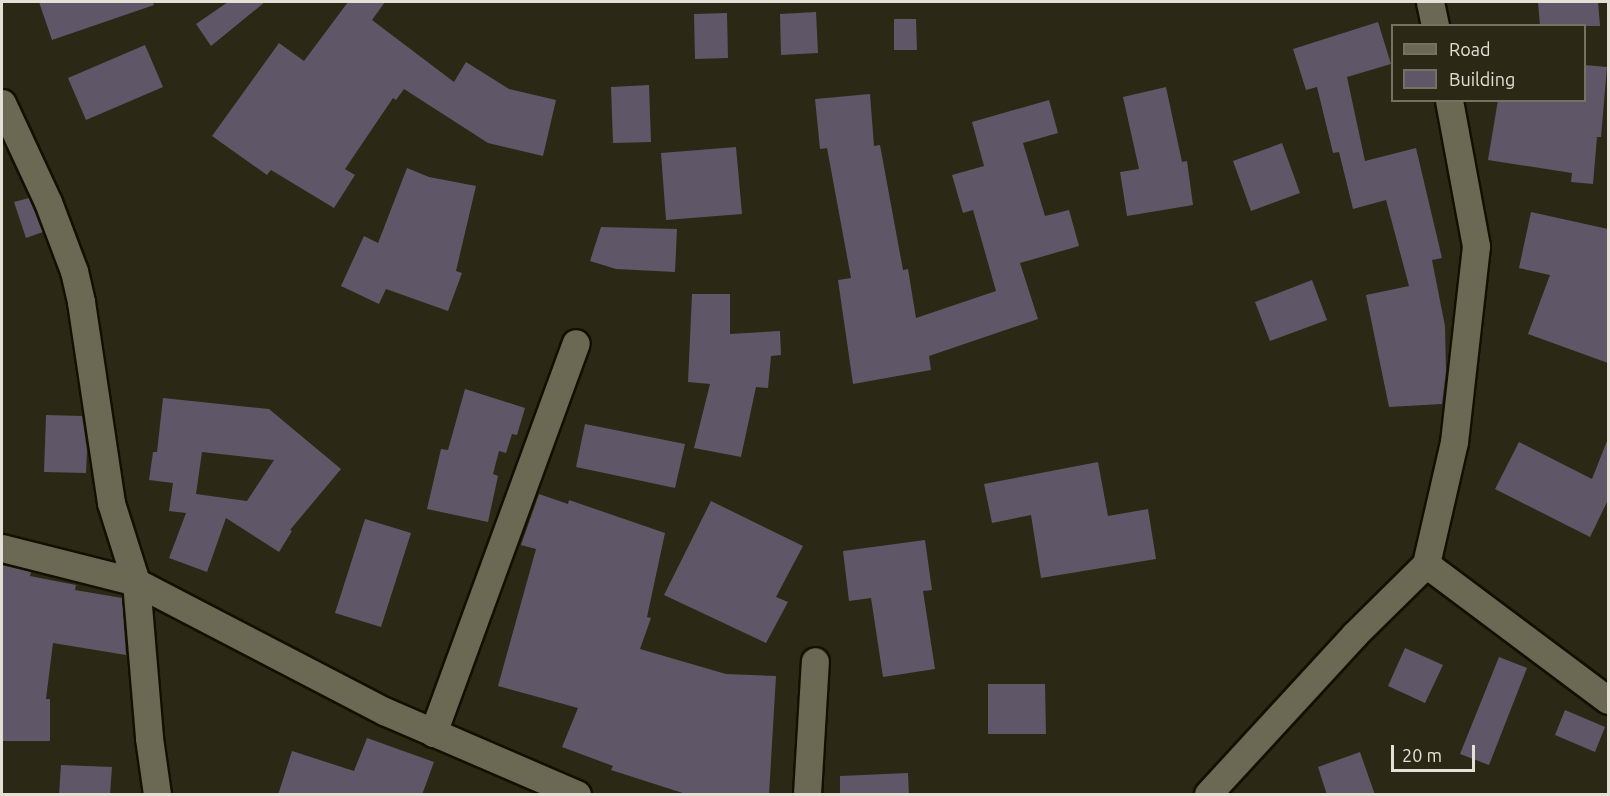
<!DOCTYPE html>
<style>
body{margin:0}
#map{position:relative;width:1610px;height:796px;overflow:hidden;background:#2b2816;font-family:Ubuntu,sans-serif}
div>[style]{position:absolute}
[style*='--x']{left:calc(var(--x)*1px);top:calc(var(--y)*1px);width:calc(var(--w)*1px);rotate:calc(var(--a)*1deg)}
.building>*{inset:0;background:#5f5667}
.roads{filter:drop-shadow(2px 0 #131002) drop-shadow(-2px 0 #131002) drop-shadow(0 2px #131002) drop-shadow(0 -2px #131002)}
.minor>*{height:27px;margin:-13.5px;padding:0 13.5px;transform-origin:13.5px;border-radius:13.5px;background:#6b6854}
span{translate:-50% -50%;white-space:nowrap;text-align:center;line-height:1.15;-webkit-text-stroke:5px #2b2816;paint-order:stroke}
.frame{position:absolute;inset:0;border:3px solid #e3e1d6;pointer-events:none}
.legend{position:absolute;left:1391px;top:24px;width:195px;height:78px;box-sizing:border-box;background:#2b2816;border:2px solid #757263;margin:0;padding:8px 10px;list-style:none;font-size:18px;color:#e3e1d6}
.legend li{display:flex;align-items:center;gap:12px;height:30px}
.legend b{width:30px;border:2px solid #757263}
.scale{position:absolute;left:1391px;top:745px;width:84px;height:27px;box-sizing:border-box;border:3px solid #e3e1d6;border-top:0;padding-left:8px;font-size:18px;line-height:21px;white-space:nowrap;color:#e3e1d6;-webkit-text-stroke:4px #2b2816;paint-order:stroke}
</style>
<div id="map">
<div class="building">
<div style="clip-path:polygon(39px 2px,153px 2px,154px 5px,52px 40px)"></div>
<div style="clip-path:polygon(228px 2px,265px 2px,211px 46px,196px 24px)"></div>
<div style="clip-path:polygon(348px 2px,385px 2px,372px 20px,454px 82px,466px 62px,509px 89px,556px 100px,543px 156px,488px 143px,404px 89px,396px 100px,393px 98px,345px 169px,355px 175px,334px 208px,271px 170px,267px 175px,212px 136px,279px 43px,304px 61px)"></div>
<div style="clip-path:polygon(1538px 2px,1598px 2px,1600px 26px,1540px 26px)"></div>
<div style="clip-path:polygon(816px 12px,818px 53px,781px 55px,780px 14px)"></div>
<div style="clip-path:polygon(727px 13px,728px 58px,695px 59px,694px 14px)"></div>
<div style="clip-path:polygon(894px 19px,916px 19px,917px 50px,894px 50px)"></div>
<div style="clip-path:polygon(1378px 22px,1391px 64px,1347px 77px,1365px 161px,1416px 148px,1442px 258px,1432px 260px,1445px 326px,1446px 371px,1442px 404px,1389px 407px,1366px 295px,1409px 286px,1386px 200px,1353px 209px,1339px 152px,1333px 153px,1317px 87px,1306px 90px,1293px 49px)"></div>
<div style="clip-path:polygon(145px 45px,163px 87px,86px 120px,68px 78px)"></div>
<div style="clip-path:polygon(1584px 65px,1607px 67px,1601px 137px,1597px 137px,1593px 184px,1571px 182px,1572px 173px,1488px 160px,1498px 100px,1584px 100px)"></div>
<div style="clip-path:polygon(649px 85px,651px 142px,613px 143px,611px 87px)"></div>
<div style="clip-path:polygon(1166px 87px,1182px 162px,1187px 161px,1193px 205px,1127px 216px,1120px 172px,1139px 169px,1123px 97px)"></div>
<div style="clip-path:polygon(870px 94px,874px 146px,880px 145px,903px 270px,908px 269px,916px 318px,996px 291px,973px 210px,963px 213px,952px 175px,984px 166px,972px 122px,1049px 100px,1058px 133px,1023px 143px,1045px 216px,1069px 210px,1079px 246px,1020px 263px,1038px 319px,929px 356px,931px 370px,853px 384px,838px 280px,851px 278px,827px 148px,820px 149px,815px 99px)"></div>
<div style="clip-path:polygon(1282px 143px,1300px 193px,1251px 211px,1233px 161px)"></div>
<div style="clip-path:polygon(736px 147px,742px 214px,666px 220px,661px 153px)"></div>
<div style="clip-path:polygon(407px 168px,429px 177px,476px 186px,456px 271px,462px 273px,448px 311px,386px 289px,379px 304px,341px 286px,364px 236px,378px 243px)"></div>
<div style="clip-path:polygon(29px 198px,43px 232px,26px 238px,14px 202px)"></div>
<div style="clip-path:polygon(1531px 212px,1608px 229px,1608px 363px,1528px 334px,1550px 275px,1519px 268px)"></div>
<div style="clip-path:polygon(601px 227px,677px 229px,675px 272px,616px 269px,590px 261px)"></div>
<div style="clip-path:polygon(1312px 280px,1327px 320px,1270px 341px,1255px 302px)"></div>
<div style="clip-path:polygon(692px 294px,730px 294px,730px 334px,780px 331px,781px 355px,771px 356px,768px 388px,756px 387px,741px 457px,694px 448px,710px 384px,688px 382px)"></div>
<div style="clip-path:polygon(465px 389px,525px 408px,517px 435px,512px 434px,506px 453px,499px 451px,493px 474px,498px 476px,488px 522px,427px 509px,441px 449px,448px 450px)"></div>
<div style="clip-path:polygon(evenodd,163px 398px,269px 409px,341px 469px,290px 530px,292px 531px,279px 552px,226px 518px,207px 572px,169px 558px,186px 513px,169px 511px,173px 483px,149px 480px,153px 452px,157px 452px,163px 398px,202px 452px,274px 460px,247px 501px,196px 494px,202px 452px)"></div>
<div style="clip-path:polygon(46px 415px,82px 416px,87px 450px,86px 473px,44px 472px)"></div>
<div style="clip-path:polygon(585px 424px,685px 444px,675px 488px,576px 467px)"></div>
<div style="clip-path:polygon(1607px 441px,1608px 500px,1590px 537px,1495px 489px,1519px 442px,1592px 479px)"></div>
<div style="clip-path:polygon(1098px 462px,1108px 516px,1148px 509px,1156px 559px,1041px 578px,1031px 515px,992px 523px,984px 484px)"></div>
<div style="clip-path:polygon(539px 494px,568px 504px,569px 500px,665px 533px,647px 617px,651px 618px,640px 649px,726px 674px,776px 676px,769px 795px,689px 795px,611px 770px,613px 766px,562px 747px,578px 708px,498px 686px,536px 549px,521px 545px)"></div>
<div style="clip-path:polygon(711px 501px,803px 546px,776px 597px,788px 602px,766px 643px,664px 595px)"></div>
<div style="clip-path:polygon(365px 519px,411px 533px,381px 627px,335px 613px)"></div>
<div style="clip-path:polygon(925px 540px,932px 590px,923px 591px,935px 669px,883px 677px,871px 598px,849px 601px,843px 551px)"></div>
<div style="clip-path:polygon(2px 565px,31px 572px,30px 576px,76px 585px,75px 590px,122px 598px,126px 655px,53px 643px,46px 699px,50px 699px,50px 741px,2px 741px)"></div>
<div style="clip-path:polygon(1405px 648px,1443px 665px,1425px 703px,1388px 686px)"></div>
<div style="clip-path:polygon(1499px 657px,1527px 668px,1489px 765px,1460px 754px)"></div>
<div style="clip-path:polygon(988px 684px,1045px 684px,1046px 734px,988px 734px)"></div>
<div style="clip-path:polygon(1565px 710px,1605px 727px,1595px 752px,1555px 735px)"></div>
<div style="clip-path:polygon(367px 738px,434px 762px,422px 795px,278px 795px,292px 751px,354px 771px)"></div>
<div style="clip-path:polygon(1360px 752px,1375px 795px,1327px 795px,1318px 767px)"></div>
<div style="clip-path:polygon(61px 765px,112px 767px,110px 795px,59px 795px)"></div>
<div style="clip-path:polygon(908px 773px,909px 795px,840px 795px,840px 776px)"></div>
</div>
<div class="roads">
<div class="minor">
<div style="--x:1430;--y:2;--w:25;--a:78"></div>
<div style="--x:2;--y:103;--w:109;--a:65.1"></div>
<div style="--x:48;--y:202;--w:74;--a:69.4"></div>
<div style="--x:74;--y:271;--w:32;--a:77"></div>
<div style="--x:81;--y:302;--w:203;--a:81.5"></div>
<div style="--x:111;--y:503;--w:83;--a:72.4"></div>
<div style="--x:136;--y:582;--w:157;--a:85.2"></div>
<div style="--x:149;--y:738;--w:57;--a:81.9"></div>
<div style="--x:2;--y:548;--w:138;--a:14.2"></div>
<div style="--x:136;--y:582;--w:280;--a:27.5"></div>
<div style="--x:384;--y:711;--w:210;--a:23.3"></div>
<div style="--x:1426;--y:564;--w:125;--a:-77.1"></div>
<div style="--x:1454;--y:442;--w:197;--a:-83.6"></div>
<div style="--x:1476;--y:246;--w:148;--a:-100.5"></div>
<div style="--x:433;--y:733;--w:415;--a:-69.9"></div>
<div style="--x:807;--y:794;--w:133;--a:-86.6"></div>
<div style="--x:1208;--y:794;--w:216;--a:-47.4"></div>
<div style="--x:1354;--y:635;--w:101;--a:-44.6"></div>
<div style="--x:1426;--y:564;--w:227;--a:36.8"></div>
</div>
</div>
<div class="frame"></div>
<ul class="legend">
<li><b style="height:8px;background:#6b6854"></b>Road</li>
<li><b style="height:16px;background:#5f5667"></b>Building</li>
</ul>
<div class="scale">20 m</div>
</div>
